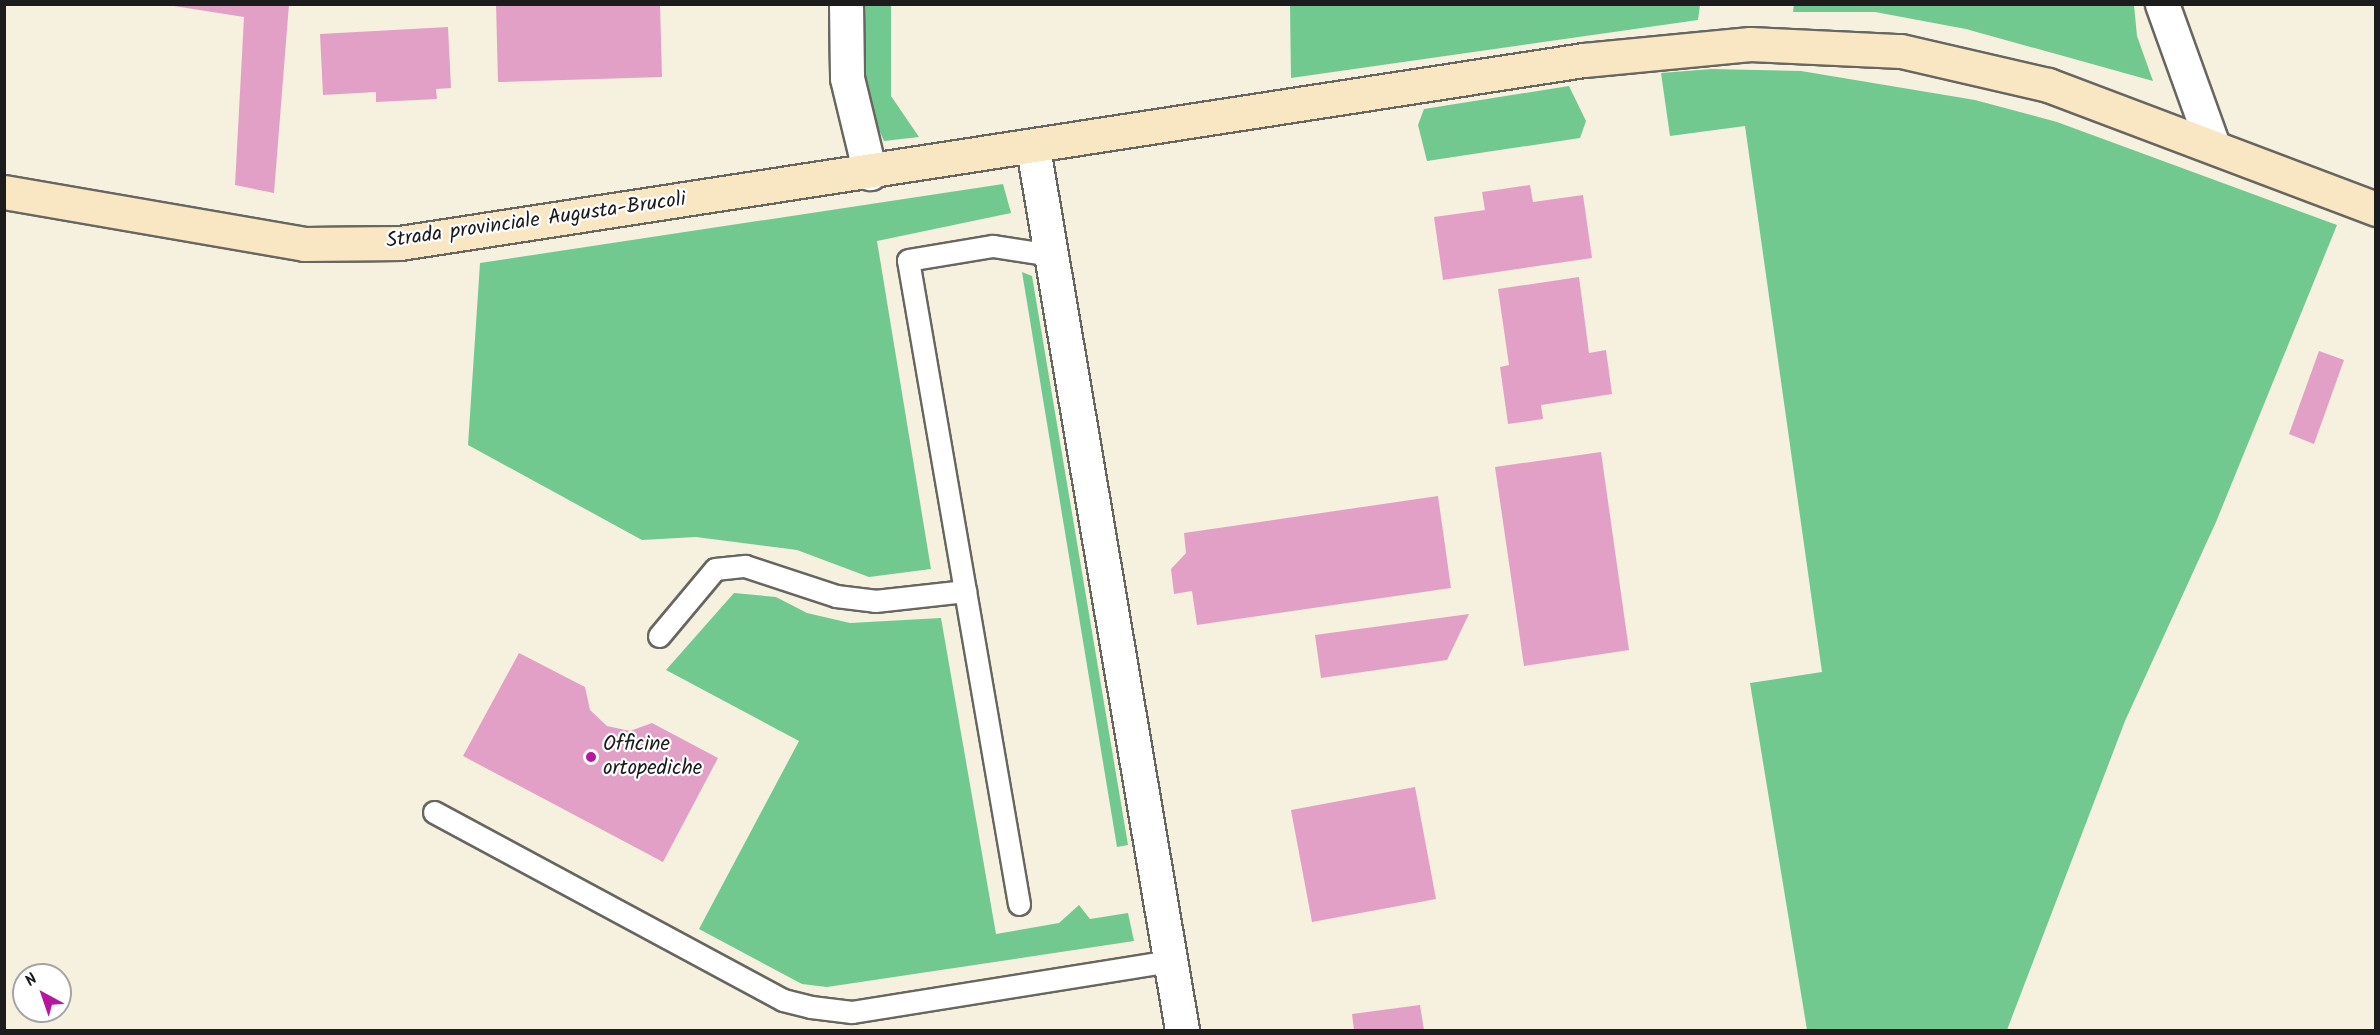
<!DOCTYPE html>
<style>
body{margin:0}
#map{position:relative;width:2380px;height:1035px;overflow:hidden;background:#f6f0df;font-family:Kalam,sans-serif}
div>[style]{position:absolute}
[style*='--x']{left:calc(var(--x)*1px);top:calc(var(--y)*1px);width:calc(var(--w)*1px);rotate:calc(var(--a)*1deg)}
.green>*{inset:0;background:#71c98f}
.building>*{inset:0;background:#e2a0c7}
.roads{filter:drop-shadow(2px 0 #686660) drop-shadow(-2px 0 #686660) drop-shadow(0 2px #686660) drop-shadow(0 -2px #686660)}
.lane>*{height:21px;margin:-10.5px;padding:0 10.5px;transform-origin:10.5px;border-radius:10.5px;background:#fff}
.street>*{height:33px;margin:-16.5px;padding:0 16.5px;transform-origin:16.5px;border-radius:16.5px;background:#fff}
.secondary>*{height:33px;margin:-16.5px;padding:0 16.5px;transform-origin:16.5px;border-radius:16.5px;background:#f9e7c3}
.dots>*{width:16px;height:16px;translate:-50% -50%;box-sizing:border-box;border:3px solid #fff;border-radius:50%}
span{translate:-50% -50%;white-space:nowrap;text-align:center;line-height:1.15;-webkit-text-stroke:4.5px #fff;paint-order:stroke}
.street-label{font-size:21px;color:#1c1c1c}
.poi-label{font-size:21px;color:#1c1c1c}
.left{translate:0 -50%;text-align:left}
.frame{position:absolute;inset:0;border:6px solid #1c1c1c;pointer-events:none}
.north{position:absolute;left:12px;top:963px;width:60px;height:60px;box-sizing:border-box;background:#fff;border:2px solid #a4a4a4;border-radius:50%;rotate:320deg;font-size:16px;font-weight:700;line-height:24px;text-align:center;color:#1c1c1c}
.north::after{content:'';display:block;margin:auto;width:21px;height:27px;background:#b5179e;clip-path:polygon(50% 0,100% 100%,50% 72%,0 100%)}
</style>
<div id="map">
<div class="green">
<div style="clip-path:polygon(1794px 4px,2134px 5px,2137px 36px,2153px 81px,1966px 29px,1875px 12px,1793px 12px)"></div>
<div style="clip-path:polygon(860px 5px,891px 5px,891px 96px,919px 137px,884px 141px,860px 88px)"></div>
<div style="clip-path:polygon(1290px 5px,1290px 4px,1700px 5px,1698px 20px,1291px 78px)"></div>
<div style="clip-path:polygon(1712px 69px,1801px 71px,1975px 100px,2057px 122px,2337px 225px,2216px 522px,2125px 721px,2007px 1030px,1807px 1030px,1750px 683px,1822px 672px,1745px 126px,1670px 136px,1661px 73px)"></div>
<div style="clip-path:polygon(1569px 86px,1586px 121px,1580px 138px,1427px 161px,1418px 125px,1424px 109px)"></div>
<div style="clip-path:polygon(1003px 184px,1011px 213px,877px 241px,931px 569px,869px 577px,797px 550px,696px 537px,642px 540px,468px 445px,480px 263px)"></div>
<div style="clip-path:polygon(1022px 272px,1032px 276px,1128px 845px,1117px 847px)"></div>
<div style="clip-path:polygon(734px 593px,776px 597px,807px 613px,850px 623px,941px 618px,996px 934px,1059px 923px,1079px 905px,1090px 919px,1128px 913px,1134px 941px,827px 987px,802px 984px,699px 929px,799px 741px,666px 670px)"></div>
</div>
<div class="building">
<div style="clip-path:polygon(289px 4px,274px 193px,235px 185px,244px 17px,174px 6px)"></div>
<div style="clip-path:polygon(496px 4px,660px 4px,662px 77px,498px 82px)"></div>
<div style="clip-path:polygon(448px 27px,451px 88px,436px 89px,437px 99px,376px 102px,376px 92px,323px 95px,320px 34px)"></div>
<div style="clip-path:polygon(1530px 185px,1533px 202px,1583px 195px,1592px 258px,1443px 280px,1434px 217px,1485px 210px,1482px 192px)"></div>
<div style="clip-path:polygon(1579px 277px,1589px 353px,1606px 350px,1612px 394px,1541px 405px,1543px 419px,1508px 424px,1500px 367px,1509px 365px,1498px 289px)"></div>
<div style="clip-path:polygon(2319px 351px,2344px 360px,2314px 444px,2289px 434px)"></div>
<div style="clip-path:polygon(1601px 452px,1629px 650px,1524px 666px,1495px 467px)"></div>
<div style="clip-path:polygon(1438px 496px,1451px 588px,1197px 625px,1192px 591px,1174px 594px,1171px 569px,1186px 553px,1184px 533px)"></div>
<div style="clip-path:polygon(1469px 614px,1447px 660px,1321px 678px,1315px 635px)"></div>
<div style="clip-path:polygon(519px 653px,585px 687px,590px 710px,607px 726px,630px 731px,652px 723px,718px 758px,663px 862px,463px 756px)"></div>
<div style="clip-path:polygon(1415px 787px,1436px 899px,1312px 922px,1291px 810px)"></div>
<div style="clip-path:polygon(1420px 1005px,1424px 1030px,1354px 1030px,1352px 1014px)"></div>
</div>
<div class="roads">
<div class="lane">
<div style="--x:659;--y:636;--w:87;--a:-50.1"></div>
<div style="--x:715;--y:569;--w:30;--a:-6"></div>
<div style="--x:745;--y:566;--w:96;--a:18.2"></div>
<div style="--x:836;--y:596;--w:39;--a:7"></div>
<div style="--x:875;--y:601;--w:91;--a:-6.3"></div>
<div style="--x:434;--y:812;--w:396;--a:28.3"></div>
<div style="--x:783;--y:1000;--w:29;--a:14"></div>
<div style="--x:811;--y:1007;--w:41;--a:7"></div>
<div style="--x:852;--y:1012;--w:322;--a:-9.1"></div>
<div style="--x:1019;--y:904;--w:653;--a:-99.78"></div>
<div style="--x:908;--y:260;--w:86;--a:-9.4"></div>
<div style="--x:993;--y:246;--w:59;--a:8.8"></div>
</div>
<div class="street">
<div style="--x:846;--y:4;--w:74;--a:89.2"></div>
<div style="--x:847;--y:78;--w:98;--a:76.4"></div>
<div style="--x:2162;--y:4;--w:151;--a:70.2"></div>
<div style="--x:1033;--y:148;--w:894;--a:80.41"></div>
</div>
<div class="secondary">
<div style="--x:4;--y:192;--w:304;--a:9.8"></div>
<div style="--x:304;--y:244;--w:96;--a:-0.6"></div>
<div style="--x:400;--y:243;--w:1198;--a:-8.79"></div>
<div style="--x:1584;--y:60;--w:167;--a:-5.5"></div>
<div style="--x:1750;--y:44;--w:151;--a:2.7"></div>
<div style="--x:1901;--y:51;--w:151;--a:13"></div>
<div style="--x:2048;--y:85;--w:351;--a:20.7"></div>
</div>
</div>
<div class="dots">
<div style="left:591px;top:757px;background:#b5179e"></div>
</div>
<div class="street-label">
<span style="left:536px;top:221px;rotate:-8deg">Strada provinciale Augusta-Brucoli</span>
</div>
<div class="poi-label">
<span class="left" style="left:603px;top:757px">Officine<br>ortopediche</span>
</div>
<div class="frame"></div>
<div class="north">N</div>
</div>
